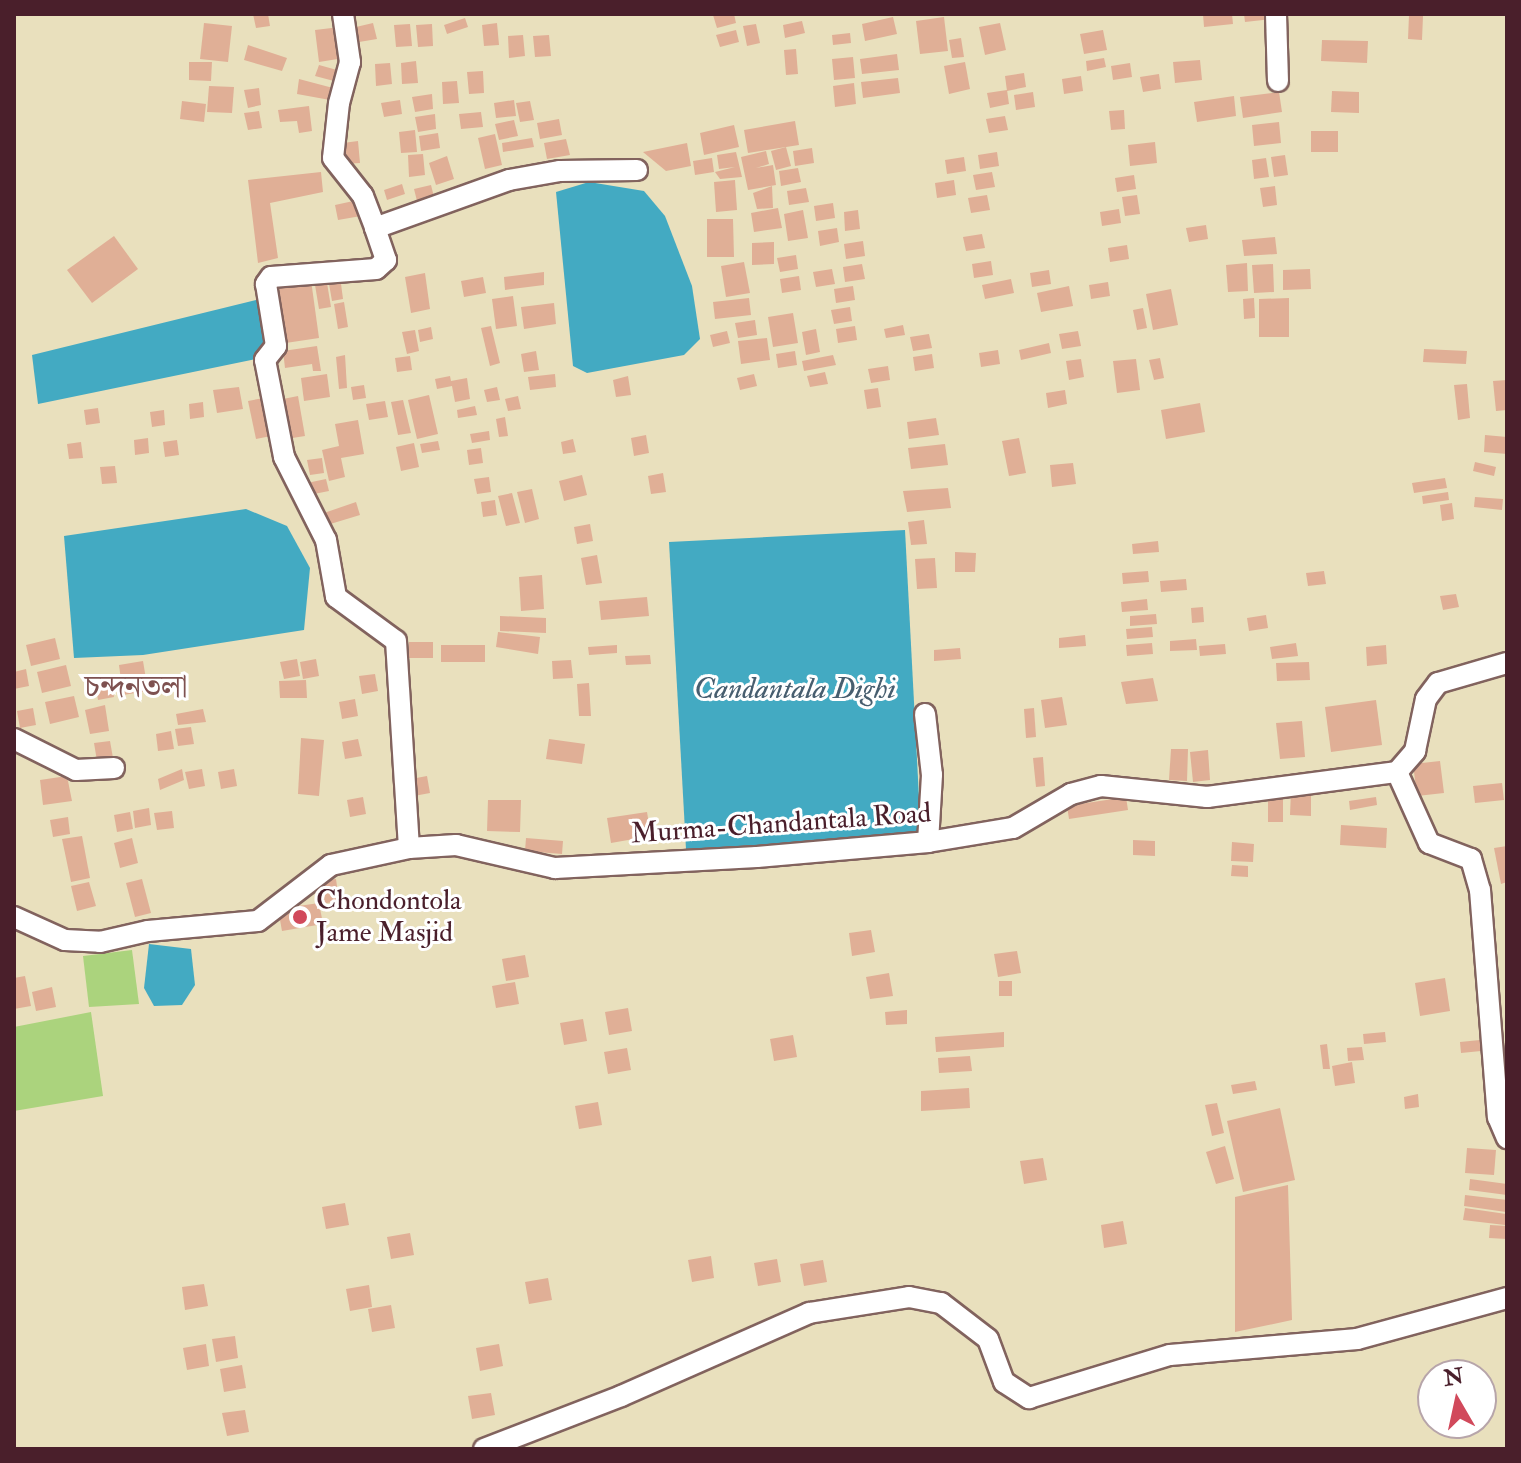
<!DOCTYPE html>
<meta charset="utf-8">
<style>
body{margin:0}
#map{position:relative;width:1521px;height:1463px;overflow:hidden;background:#e9e0bd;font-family:"IM FELL Double Pica","Noto Serif Bengali",serif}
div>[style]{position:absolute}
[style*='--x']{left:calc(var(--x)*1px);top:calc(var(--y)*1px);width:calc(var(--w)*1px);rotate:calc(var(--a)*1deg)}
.green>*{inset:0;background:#abd37d}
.water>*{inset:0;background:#43aac2}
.building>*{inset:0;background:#e0af96}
.roads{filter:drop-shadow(2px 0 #82635e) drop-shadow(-2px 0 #82635e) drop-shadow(0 2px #82635e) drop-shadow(0 -2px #82635e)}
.minor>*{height:20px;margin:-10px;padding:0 10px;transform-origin:10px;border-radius:10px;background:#fff}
.dots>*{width:22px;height:22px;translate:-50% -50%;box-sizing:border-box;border:4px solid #fff;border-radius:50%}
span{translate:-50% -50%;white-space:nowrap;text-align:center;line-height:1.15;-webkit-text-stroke:6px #fff;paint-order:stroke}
.street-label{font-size:28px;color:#4a1f2b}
.poi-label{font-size:28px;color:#4a1f2b}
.left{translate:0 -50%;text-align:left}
.water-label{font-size:30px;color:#475e6f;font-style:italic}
.quarter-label{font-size:32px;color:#7e5150}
.frame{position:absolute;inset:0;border:16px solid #4a1f2b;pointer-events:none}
.north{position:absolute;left:1417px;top:1359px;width:80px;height:80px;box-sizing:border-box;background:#fff;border:2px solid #b7a5aa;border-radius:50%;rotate:351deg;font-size:22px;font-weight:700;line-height:32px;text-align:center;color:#4a1f2b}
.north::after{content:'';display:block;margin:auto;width:28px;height:36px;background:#d1495b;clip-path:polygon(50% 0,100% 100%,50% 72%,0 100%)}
</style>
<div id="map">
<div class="green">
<div style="clip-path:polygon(132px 950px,139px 1004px,89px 1007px,83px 956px)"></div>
<div style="clip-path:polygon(91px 1012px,103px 1096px,14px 1111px,14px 1027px)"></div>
</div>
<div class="water">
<div style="clip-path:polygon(589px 182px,644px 191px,665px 216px,692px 286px,700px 339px,684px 355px,587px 373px,573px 366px,556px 192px)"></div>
<div style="clip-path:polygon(264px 298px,270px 345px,261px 358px,38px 404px,32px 355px)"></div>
<div style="clip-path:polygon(246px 509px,287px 526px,310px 568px,304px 630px,143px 655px,74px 658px,64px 536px)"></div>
<div style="clip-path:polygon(905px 530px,921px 836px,686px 849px,669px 542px)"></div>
<div style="clip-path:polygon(149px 944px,191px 949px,195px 985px,182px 1005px,154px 1006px,144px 988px)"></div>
</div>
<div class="building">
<div style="clip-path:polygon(253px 14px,268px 14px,270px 26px,256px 28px)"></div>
<div style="clip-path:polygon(734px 14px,736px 23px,717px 28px,713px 15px)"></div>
<div style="clip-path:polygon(1203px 14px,1232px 14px,1233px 24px,1204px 27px)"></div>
<div style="clip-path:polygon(1244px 14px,1273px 14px,1273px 19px,1245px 22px)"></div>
<div style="clip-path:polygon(1409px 15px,1423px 16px,1422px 40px,1408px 39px)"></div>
<div style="clip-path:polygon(893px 17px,897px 34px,865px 41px,862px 24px)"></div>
<div style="clip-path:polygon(944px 17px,948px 51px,920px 54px,916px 21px)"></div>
<div style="clip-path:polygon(465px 18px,468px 27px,447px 34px,444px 25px)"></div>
<div style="clip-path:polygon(802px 21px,805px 33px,785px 38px,783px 25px)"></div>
<div style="clip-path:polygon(204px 23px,232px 26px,228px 62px,200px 59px)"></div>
<div style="clip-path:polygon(373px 23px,377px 39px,359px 42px,356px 27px)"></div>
<div style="clip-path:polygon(497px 23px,499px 45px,484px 46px,482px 25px)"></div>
<div style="clip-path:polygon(1000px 23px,1006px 50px,985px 55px,979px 27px)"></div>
<div style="clip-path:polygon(410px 24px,412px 46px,396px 47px,394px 25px)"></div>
<div style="clip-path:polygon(432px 24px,433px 46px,418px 47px,416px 25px)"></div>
<div style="clip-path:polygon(756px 24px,760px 43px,747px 46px,743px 26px)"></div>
<div style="clip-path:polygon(340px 27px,344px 58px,319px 62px,315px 30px)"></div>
<div style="clip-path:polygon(736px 30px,739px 42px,720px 47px,716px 35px)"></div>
<div style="clip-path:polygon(1103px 30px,1107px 50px,1084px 54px,1080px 34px)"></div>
<div style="clip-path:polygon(850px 33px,851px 43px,833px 45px,832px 35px)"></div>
<div style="clip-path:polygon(523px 35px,525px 56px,509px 58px,508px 36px)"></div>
<div style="clip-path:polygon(549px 35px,551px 56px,535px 57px,533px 36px)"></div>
<div style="clip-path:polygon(961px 38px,964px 57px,952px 58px,949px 40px)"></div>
<div style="clip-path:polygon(1322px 40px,1368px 41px,1367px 63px,1321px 61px)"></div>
<div style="clip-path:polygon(248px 45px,287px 58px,282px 71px,244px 60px)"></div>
<div style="clip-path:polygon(796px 49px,798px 74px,786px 75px,784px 50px)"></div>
<div style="clip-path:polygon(897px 54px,899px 70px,862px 74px,860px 59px)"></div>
<div style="clip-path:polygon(853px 57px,855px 78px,834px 80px,832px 59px)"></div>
<div style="clip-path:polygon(1104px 58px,1106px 67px,1087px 71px,1086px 61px)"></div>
<div style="clip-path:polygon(1200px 60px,1202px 80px,1175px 83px,1173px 62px)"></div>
<div style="clip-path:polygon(416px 61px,418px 83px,402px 84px,401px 63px)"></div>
<div style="clip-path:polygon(189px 62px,212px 62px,211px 81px,189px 80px)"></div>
<div style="clip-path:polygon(965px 62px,970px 89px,949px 94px,944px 66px)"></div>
<div style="clip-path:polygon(390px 63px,392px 84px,376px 86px,375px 64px)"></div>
<div style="clip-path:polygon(1130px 63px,1132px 77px,1113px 80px,1111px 66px)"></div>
<div style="clip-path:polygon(319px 65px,337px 70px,334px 81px,315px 76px)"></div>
<div style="clip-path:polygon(483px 71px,484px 93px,469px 94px,467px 72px)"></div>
<div style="clip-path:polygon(1024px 73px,1026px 87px,1007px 91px,1005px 76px)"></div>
<div style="clip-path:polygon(1159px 74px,1161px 89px,1143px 92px,1140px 77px)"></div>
<div style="clip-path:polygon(1081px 76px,1083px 91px,1064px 94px,1062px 79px)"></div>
<div style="clip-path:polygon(898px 78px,900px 93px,863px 98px,861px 82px)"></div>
<div style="clip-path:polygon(299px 79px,333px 88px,330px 100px,297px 94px)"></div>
<div style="clip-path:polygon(457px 81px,459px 103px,443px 104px,442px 82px)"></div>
<div style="clip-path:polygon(854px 83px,856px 104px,835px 107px,833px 86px)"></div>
<div style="clip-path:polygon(209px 86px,234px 87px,232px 113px,207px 112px)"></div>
<div style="clip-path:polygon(259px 88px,261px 105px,248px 108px,244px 90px)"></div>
<div style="clip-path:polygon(1007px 90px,1009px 104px,990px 108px,987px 93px)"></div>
<div style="clip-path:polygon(1332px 91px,1359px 92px,1359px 113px,1331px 112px)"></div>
<div style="clip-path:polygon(1033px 92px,1035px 107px,1016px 110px,1014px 95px)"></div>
<div style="clip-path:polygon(1279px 92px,1282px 112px,1243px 118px,1240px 97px)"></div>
<div style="clip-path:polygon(432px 94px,433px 109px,415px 112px,412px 97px)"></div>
<div style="clip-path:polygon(1234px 96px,1236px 116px,1197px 122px,1194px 102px)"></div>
<div style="clip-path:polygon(400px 100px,402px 114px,384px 117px,381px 103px)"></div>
<div style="clip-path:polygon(514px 100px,516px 116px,496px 118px,494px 103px)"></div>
<div style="clip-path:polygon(182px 101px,206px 104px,204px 122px,180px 119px)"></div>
<div style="clip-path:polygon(530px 101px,534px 120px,520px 122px,516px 103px)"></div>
<div style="clip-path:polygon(309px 106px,312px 131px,299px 133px,297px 121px,280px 122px,278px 110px)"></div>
<div style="clip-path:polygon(1124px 110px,1125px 129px,1111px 130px,1109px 111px)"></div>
<div style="clip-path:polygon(259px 111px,262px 128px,248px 130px,244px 113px)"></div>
<div style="clip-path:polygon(481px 112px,483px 127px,461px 129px,459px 114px)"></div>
<div style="clip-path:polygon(435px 114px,436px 129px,418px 132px,415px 117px)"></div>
<div style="clip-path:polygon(1005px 116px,1008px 130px,989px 133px,986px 119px)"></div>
<div style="clip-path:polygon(559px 119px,562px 135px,540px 139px,537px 123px)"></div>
<div style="clip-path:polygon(514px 120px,518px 136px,499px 140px,495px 124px)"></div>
<div style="clip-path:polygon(795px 121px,799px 145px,748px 153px,744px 130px)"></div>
<div style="clip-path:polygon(1279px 122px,1281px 143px,1254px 146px,1252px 125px)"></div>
<div style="clip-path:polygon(734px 125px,739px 147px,704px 155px,700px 133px)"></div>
<div style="clip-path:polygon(415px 130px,417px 152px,401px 153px,399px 132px)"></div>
<div style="clip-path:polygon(1311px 131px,1338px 131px,1338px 152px,1311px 152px)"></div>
<div style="clip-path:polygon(438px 133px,440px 148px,421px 151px,419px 136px)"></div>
<div style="clip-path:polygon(495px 134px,502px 165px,485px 169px,478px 138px)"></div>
<div style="clip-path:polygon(532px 138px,534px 147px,503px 152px,502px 143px)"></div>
<div style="clip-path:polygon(566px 139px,570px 155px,547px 159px,544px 143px)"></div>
<div style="clip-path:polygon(358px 141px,360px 163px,344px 164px,343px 143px)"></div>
<div style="clip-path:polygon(1155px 142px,1157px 163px,1130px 166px,1128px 145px)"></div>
<div style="clip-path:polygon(687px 143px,691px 166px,666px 171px,643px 152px)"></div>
<div style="clip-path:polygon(786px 147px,791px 166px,776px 170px,771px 151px)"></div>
<div style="clip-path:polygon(812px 148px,814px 163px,795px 166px,793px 151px)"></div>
<div style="clip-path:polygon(766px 151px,769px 164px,756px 168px,773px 165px,776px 185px,748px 190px,741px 157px)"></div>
<div style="clip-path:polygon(736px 152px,742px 177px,720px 179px,715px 172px,735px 167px,719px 169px,717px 155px)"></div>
<div style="clip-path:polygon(997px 152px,999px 166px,980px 169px,978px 155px)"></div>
<div style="clip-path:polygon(423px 154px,425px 175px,409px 177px,408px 155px)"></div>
<div style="clip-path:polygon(1285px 155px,1288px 175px,1274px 177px,1271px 157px)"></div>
<div style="clip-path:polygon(447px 156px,454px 179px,436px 185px,429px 163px)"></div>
<div style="clip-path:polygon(964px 157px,966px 171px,947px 174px,945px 160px)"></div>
<div style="clip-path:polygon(712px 158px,714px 172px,695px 175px,693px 161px)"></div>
<div style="clip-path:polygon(1266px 158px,1269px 177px,1254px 179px,1252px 160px)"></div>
<div style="clip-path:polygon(798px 168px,801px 182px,781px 186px,779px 171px)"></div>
<div style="clip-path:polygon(321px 172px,323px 192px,270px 203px,278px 258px,258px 263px,248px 180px)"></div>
<div style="clip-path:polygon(992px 172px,995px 187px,976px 190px,973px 175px)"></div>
<div style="clip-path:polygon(1134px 175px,1136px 189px,1117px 192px,1115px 178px)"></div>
<div style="clip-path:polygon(735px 180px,737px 210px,716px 212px,714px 182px)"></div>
<div style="clip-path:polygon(954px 180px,956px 195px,937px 198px,935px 183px)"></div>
<div style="clip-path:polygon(402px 184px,405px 194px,387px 200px,384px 190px)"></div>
<div style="clip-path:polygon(431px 185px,435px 201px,418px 205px,414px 189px)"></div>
<div style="clip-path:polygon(772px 186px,773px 208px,757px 209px,753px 193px)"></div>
<div style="clip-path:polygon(1275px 186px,1277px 205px,1263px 207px,1260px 188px)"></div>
<div style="clip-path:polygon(806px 188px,809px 202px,789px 205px,787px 191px)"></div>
<div style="clip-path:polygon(987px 195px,990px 210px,971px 213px,968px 198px)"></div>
<div style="clip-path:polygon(1137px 195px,1140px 214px,1125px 216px,1122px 197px)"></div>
<div style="clip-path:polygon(358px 200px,361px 216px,338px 220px,335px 205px)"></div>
<div style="clip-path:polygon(833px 203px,835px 218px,816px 221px,814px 206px)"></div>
<div style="clip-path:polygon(778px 208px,782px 228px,754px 232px,751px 213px)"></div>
<div style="clip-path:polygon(1119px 209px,1121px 223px,1102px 226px,1100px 212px)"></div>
<div style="clip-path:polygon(803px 210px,808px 238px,788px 241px,784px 214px)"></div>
<div style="clip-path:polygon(858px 210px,860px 229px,845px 231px,844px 212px)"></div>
<div style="clip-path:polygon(707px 219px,733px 219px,734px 257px,707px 257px)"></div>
<div style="clip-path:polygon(1206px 225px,1208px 239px,1189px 242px,1186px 228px)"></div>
<div style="clip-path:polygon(837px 228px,839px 242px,820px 246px,818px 231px)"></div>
<div style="clip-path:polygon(982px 234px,985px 248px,966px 251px,963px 237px)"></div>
<div style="clip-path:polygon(114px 236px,138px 269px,92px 303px,67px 270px)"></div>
<div style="clip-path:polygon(1275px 237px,1277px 254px,1244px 256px,1242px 240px)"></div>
<div style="clip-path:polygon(863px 241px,865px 256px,846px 259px,844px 244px)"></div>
<div style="clip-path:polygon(774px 242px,774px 264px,752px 265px,752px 243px)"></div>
<div style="clip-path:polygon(1127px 245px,1129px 259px,1110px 262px,1108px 248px)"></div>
<div style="clip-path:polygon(796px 255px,798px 269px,780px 272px,777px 258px)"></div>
<div style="clip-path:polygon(991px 261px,993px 275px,974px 278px,972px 264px)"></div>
<div style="clip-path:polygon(744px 262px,750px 293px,726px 297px,721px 266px)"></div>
<div style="clip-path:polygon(1247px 263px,1248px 291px,1228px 292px,1226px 265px)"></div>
<div style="clip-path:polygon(862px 264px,865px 279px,845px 282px,843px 267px)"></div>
<div style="clip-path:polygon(1273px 264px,1274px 292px,1254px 293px,1252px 265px)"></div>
<div style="clip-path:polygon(832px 269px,835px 284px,816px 287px,813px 272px)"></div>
<div style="clip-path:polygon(1310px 269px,1311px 289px,1283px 290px,1283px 270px)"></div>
<div style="clip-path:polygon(1049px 270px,1051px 284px,1032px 287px,1030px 273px)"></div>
<div style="clip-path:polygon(544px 272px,544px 285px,505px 290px,504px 277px)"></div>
<div style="clip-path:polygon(425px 273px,430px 309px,411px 313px,405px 277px)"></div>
<div style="clip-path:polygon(340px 276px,343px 299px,332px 301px,328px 278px)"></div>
<div style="clip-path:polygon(799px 276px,801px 290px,782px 293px,780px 279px)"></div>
<div style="clip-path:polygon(326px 277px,331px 307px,319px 309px,314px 279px)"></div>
<div style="clip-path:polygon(483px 277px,486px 293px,464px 297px,461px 281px)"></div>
<div style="clip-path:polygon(1011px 279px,1014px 293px,985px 299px,982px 285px)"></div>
<div style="clip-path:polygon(311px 280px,319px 338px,279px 344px,270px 286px)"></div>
<div style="clip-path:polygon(1108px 282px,1110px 296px,1091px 299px,1089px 285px)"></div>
<div style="clip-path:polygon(853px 286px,855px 300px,836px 303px,834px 289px)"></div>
<div style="clip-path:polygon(1069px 286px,1073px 306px,1041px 312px,1037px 293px)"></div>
<div style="clip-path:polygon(1171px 289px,1178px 325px,1153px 330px,1146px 294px)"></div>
<div style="clip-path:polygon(513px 296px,517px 326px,496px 329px,492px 299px)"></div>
<div style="clip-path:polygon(749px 298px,751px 315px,715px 319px,713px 302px)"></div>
<div style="clip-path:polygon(1254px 298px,1255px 318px,1244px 319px,1243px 299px)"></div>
<div style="clip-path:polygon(1289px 298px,1289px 337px,1259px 337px,1259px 299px)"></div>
<div style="clip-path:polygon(344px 302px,348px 327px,338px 329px,334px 304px)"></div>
<div style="clip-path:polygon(554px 303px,556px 324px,524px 329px,521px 307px)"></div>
<div style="clip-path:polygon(850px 307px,852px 321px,834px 324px,831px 310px)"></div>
<div style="clip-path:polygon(1143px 308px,1147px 328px,1137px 330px,1133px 310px)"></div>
<div style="clip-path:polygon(793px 313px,798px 343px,773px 347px,768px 317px)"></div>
<div style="clip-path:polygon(755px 320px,757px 335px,738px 338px,735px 323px)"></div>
<div style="clip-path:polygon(903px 325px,905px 335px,886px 338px,884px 329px)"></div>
<div style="clip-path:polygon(491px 326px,500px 363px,490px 366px,481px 328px)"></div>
<div style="clip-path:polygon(855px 326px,857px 340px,838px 343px,836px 329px)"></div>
<div style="clip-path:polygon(431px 327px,433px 339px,420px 342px,418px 330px)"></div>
<div style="clip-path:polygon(816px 329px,820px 352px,806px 355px,802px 332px)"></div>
<div style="clip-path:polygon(415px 330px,419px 351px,407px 354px,402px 332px)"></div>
<div style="clip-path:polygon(727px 331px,730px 343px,713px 347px,710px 335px)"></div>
<div style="clip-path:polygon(1078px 331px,1081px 346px,1062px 349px,1059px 334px)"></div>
<div style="clip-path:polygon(929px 334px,932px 348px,913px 351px,910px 337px)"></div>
<div style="clip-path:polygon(767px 338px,770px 360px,741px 364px,738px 341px)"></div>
<div style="clip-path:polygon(1049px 343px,1051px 353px,1021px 360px,1019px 350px)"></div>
<div style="clip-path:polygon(317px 346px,321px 371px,313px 371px,312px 364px,285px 368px,283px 351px)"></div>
<div style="clip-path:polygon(1424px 349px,1467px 351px,1466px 364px,1423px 362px)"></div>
<div style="clip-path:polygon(998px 350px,1000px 364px,981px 367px,979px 353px)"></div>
<div style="clip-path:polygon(536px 351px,539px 370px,524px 372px,521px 354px)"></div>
<div style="clip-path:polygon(795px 351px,797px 365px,778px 368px,776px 354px)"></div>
<div style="clip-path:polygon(932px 354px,934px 368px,915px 371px,913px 357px)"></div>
<div style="clip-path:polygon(345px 355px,347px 388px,339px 389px,336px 357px)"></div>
<div style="clip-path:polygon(833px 355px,836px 365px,804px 371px,802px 361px)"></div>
<div style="clip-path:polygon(410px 356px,412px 370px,397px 372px,395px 358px)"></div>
<div style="clip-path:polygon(1160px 358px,1164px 378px,1154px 380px,1149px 360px)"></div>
<div style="clip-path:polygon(1081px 359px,1084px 377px,1069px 380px,1066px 361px)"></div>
<div style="clip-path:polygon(1136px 359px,1140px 390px,1117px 393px,1113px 361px)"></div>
<div style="clip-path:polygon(888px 366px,890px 380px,871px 383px,868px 369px)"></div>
<div style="clip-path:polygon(825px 372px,828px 384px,810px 387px,807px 376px)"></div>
<div style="clip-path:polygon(327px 374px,330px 397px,304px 401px,301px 378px)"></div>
<div style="clip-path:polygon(555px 374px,556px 387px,530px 390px,528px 377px)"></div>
<div style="clip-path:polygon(754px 374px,757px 386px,740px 390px,737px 378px)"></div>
<div style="clip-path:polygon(450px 376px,451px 381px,467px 378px,470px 399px,455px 402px,452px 386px,437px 389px,435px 379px)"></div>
<div style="clip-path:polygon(628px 376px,631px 395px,616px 397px,613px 380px)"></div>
<div style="clip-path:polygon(1507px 380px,1507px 410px,1496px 411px,1493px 381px)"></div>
<div style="clip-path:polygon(1467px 384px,1470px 418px,1458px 420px,1454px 385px)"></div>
<div style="clip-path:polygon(364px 385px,366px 398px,353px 400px,351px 387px)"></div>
<div style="clip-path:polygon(239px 387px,243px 409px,217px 413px,213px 390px)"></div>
<div style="clip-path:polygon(497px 387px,500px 400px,487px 402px,484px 390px)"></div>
<div style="clip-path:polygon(878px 388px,881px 407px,867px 409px,864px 390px)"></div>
<div style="clip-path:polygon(1065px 390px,1067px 404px,1048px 408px,1046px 393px)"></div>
<div style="clip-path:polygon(429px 395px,438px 434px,417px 439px,408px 400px)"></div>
<div style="clip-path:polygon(298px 396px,305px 436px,286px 439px,278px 400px)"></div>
<div style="clip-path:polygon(518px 396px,521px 409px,508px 411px,505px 399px)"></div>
<div style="clip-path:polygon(269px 397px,276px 435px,256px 439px,248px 401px)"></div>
<div style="clip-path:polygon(403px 400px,411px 433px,398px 435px,391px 402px)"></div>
<div style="clip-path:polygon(385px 401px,388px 417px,369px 420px,366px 404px)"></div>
<div style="clip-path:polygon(203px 402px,204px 417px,190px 419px,189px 404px)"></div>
<div style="clip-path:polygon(1200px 403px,1205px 432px,1166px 439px,1161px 410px)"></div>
<div style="clip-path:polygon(475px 406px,477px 415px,458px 418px,457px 410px)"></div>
<div style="clip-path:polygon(98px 408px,100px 423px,86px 425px,84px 410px)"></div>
<div style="clip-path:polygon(164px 410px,165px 425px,152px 427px,150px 412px)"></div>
<div style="clip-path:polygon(505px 417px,508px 436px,499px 437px,496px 419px)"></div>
<div style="clip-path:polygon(936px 418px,939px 435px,909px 439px,907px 422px)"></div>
<div style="clip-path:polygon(358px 420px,364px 454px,341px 458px,345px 477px,329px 481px,322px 450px,339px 446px,335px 424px)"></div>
<div style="clip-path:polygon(489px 431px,490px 440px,472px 443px,470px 434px)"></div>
<div style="clip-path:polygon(646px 435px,649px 453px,634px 456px,631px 438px)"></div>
<div style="clip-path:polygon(1485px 435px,1507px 437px,1507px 454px,1484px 452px)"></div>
<div style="clip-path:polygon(148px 438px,149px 453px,135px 455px,134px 440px)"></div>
<div style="clip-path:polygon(1019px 438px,1026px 473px,1009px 476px,1002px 441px)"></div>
<div style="clip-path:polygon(573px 439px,576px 452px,563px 454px,561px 442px)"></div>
<div style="clip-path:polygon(177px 440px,179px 455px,165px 457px,163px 442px)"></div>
<div style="clip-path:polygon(438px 441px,440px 450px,422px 453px,420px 444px)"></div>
<div style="clip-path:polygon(81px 442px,83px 458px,69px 459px,67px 444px)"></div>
<div style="clip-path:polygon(414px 443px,419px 467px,401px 471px,396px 447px)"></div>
<div style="clip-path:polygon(945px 444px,948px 465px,911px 469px,908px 448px)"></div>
<div style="clip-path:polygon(481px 448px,483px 463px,469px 465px,467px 450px)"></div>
<div style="clip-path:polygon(322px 458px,324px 473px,310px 475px,307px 460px)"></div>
<div style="clip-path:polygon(1475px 462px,1496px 467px,1494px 476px,1473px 471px)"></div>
<div style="clip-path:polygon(1073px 463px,1076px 484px,1052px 487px,1050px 465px)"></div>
<div style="clip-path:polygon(115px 466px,117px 483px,102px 484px,100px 467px)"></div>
<div style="clip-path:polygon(663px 473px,666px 492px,651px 494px,648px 476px)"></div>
<div style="clip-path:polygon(582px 475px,587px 495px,564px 501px,559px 481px)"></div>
<div style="clip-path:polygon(489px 477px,491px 492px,477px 494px,474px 479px)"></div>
<div style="clip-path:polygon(1445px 478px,1447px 488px,1414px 493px,1412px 483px)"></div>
<div style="clip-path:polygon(326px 479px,329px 491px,309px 495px,307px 483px)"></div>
<div style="clip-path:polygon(948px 488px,951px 508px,907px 512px,903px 491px)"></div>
<div style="clip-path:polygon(532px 489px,539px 519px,525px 523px,517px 492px)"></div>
<div style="clip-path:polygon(1448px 492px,1449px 500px,1423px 504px,1422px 496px)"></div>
<div style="clip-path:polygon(512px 493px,520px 523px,506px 526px,498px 496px)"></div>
<div style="clip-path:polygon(1475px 497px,1503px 499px,1502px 510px,1474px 507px)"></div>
<div style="clip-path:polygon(495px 500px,497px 515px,483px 517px,481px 502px)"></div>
<div style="clip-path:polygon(356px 502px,360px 515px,327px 525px,324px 513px)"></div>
<div style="clip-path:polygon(1452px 503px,1454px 519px,1442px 521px,1440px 505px)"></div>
<div style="clip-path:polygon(924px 520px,927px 544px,911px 545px,908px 522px)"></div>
<div style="clip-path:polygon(590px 524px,593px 541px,577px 544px,574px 527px)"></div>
<div style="clip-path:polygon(1158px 541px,1159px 552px,1133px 554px,1132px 544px)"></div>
<div style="clip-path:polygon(955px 552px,976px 553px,975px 572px,955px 572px)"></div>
<div style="clip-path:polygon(597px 555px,602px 583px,586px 585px,581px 558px)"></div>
<div style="clip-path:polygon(935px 558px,937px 588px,917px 589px,915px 559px)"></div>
<div style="clip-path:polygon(1148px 571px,1149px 582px,1123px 584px,1122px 573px)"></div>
<div style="clip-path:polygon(1324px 571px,1326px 584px,1308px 586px,1306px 573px)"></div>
<div style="clip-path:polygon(542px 575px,544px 609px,521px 611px,519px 577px)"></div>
<div style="clip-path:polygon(1186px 579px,1187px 590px,1161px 592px,1160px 581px)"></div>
<div style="clip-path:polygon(1456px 594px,1459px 607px,1443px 610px,1440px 596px)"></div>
<div style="clip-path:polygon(647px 597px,649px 616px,601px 620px,599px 601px)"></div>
<div style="clip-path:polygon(1147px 599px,1148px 610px,1122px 612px,1121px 602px)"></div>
<div style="clip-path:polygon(1203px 607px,1204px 622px,1192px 623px,1191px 608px)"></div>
<div style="clip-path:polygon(1156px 614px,1157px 624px,1130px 626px,1130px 616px)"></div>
<div style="clip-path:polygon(1266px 615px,1268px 628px,1249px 631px,1247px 618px)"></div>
<div style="clip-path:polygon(500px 616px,546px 618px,546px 633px,500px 631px)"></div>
<div style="clip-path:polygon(1152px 627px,1153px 637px,1127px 639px,1126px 629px)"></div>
<div style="clip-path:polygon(498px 632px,540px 637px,538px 654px,496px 647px)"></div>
<div style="clip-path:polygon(1085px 635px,1086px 646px,1059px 648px,1059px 638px)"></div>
<div style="clip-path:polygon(55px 638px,60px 659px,31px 666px,26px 645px)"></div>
<div style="clip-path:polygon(1196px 639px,1197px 650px,1170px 651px,1170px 641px)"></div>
<div style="clip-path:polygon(409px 642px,433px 642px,433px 658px,409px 658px)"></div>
<div style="clip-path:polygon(1152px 643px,1153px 654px,1127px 656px,1126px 645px)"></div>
<div style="clip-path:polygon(1296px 643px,1298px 656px,1272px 659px,1270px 647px)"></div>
<div style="clip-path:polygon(1225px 644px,1226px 654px,1200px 656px,1199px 646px)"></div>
<div style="clip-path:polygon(441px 645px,485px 645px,485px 662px,441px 662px)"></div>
<div style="clip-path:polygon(617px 645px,617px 653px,589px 655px,588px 647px)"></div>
<div style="clip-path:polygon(1386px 645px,1387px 664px,1367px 666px,1366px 647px)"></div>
<div style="clip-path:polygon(960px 648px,961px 659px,934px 661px,934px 650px)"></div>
<div style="clip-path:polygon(650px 655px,651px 664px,626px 665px,625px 656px)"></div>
<div style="clip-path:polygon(297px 659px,300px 676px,284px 679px,280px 662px)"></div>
<div style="clip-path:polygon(316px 659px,319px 676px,303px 679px,300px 662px)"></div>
<div style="clip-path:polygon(571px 660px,573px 678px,553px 679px,552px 661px)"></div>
<div style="clip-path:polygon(143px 661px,148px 691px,123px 695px,119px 665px)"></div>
<div style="clip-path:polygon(1309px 662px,1310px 680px,1277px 681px,1276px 663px)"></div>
<div style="clip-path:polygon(66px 665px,71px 686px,42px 693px,37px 672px)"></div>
<div style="clip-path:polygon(26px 669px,29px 686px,14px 689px,14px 672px)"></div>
<div style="clip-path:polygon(375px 674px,378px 691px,362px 694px,359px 676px)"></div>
<div style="clip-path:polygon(1153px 678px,1158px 701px,1126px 704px,1121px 682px)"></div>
<div style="clip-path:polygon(111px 680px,114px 697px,98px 700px,95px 683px)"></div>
<div style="clip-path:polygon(306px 680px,307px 698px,280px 698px,279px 681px)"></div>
<div style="clip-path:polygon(589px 683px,591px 716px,579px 716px,577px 684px)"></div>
<div style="clip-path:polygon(74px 696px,79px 717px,50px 724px,45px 702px)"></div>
<div style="clip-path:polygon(1062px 697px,1067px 725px,1045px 728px,1041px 700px)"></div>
<div style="clip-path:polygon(355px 699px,358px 716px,342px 719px,339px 702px)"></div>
<div style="clip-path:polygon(1376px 700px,1382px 745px,1331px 752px,1325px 707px)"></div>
<div style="clip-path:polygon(105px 705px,109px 731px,90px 734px,85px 710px)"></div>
<div style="clip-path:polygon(33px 708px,36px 725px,20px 728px,17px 711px)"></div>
<div style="clip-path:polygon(1034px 708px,1036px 737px,1026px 738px,1024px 709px)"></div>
<div style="clip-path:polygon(203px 709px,206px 722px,178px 725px,176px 714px)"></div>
<div style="clip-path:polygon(1302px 721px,1305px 757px,1280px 759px,1276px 723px)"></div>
<div style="clip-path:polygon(191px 727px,194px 744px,178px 746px,175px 729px)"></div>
<div style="clip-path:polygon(171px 731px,174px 749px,158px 751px,156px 734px)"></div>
<div style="clip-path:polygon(301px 738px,324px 740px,319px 796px,298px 794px)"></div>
<div style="clip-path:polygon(358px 739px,362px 756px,345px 759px,342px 742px)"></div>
<div style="clip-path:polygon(549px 739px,585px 744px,582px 764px,546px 759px)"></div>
<div style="clip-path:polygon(110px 741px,113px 758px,97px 761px,94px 743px)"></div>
<div style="clip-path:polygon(1171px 749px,1188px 749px,1187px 781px,1169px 780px)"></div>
<div style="clip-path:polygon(1208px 750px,1210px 780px,1193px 782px,1190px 752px)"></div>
<div style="clip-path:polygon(1043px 757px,1045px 786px,1036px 787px,1033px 758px)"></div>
<div style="clip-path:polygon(1440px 761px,1444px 793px,1417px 796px,1413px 764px)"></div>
<div style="clip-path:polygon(182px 769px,184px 780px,160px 790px,158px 779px)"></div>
<div style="clip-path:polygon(202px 769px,205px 786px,189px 789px,185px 772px)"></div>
<div style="clip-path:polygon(234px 769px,237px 786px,221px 789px,218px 772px)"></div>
<div style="clip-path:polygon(67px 776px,72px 801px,43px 805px,40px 780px)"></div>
<div style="clip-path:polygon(427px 776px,430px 793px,414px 796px,411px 779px)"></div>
<div style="clip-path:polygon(1502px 783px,1504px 800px,1475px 803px,1473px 786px)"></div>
<div style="clip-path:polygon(1291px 791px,1311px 792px,1311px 816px,1290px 815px)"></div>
<div style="clip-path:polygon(363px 797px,366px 814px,350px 817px,347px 800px)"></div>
<div style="clip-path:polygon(1126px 797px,1128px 810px,1069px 819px,1067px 806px)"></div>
<div style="clip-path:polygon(1268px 797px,1283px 797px,1283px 822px,1268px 822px)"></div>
<div style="clip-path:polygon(1376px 797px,1377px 805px,1350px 810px,1349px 801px)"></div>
<div style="clip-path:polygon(488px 800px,521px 800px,520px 832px,487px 831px)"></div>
<div style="clip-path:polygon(149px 808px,151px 825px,135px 828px,133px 811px)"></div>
<div style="clip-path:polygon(172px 811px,174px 828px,157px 830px,154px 813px)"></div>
<div style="clip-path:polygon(130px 812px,133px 829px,117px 832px,114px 815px)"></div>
<div style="clip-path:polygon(647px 812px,651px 836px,611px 843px,607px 818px)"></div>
<div style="clip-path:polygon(68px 817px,70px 834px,53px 837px,50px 820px)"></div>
<div style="clip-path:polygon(1341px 825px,1387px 828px,1386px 848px,1340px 845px)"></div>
<div style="clip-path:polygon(82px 836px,90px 878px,71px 882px,62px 839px)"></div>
<div style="clip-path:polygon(132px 838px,138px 863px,120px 868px,114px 843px)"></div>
<div style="clip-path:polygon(526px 838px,563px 841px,562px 854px,525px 851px)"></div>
<div style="clip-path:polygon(1133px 840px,1155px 841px,1155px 856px,1133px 855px)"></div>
<div style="clip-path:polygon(1232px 842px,1254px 844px,1253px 862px,1231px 861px)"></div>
<div style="clip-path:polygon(1507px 846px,1507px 882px,1501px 884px,1494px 848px)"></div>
<div style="clip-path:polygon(1232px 865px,1248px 866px,1248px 877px,1231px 876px)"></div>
<div style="clip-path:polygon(142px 879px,151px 913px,135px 917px,126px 883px)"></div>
<div style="clip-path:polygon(336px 879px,339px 901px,321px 904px,318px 881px)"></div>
<div style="clip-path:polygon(89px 882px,96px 906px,77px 911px,71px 886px)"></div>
<div style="clip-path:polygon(319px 903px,323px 924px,282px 931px,278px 909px)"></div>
<div style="clip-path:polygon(871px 930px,875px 952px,852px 956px,849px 933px)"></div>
<div style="clip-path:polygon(1017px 951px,1021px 973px,998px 977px,994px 954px)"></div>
<div style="clip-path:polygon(525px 955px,529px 977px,506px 981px,502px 959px)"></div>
<div style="clip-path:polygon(889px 973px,893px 996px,870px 999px,866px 977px)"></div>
<div style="clip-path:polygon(25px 976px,31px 1006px,14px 1009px,14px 978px)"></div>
<div style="clip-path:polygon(1445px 978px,1450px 1011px,1420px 1016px,1415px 983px)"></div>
<div style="clip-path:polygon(999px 981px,1012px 981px,1012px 996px,999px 996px)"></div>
<div style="clip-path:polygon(515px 982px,519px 1004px,496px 1008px,492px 986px)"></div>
<div style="clip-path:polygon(52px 987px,56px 1007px,36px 1011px,32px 992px)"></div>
<div style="clip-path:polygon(628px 1008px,632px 1031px,609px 1035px,605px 1012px)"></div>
<div style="clip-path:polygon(907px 1010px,907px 1024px,886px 1025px,885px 1012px)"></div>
<div style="clip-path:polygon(583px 1019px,587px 1041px,564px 1045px,560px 1023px)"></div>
<div style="clip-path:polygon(1004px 1032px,1004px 1047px,936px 1052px,935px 1037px)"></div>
<div style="clip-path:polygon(1385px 1032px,1386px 1042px,1364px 1044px,1363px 1034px)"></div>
<div style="clip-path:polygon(793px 1035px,797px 1057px,774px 1061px,770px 1039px)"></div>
<div style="clip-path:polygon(1480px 1040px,1481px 1051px,1461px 1053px,1460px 1042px)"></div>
<div style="clip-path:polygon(1327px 1044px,1330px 1069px,1323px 1069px,1320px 1045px)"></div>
<div style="clip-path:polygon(1362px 1047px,1364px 1060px,1348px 1061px,1347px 1048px)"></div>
<div style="clip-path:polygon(627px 1048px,631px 1070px,608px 1074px,604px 1052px)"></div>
<div style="clip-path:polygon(970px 1056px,972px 1071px,939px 1073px,938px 1058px)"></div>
<div style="clip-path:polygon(1352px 1062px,1355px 1083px,1335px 1086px,1332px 1066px)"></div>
<div style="clip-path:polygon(1255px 1081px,1257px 1090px,1233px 1094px,1231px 1085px)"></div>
<div style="clip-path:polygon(969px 1088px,970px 1108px,921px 1111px,921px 1091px)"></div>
<div style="clip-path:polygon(1418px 1094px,1419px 1107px,1405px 1109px,1404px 1097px)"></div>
<div style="clip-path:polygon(598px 1102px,602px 1125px,579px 1129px,575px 1106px)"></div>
<div style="clip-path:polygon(1217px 1103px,1224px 1133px,1212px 1136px,1205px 1105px)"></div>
<div style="clip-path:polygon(1280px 1108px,1295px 1180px,1243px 1192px,1227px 1121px)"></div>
<div style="clip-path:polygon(1225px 1146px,1234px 1179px,1216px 1184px,1206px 1152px)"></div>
<div style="clip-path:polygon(1467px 1148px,1496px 1150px,1494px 1175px,1465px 1173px)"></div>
<div style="clip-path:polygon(1043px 1158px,1047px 1180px,1024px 1184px,1020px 1161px)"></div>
<div style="clip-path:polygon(1470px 1179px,1507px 1184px,1507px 1195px,1469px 1190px)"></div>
<div style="clip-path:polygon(1288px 1185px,1292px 1320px,1235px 1332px,1235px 1197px)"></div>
<div style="clip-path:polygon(1465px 1195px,1507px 1200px,1506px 1212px,1464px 1206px)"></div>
<div style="clip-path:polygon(345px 1203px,349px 1225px,326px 1229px,322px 1207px)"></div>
<div style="clip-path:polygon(1465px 1208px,1506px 1214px,1505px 1225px,1463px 1220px)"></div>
<div style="clip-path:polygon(1123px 1221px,1127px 1244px,1104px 1248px,1101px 1225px)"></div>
<div style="clip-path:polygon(1490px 1225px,1507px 1226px,1507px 1239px,1489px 1238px)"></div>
<div style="clip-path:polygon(410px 1233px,414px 1255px,391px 1259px,387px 1237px)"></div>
<div style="clip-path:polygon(711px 1256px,714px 1278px,692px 1282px,688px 1260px)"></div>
<div style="clip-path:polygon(777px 1259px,781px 1282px,758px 1286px,754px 1263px)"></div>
<div style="clip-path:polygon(823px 1260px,827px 1282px,804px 1286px,800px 1264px)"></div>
<div style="clip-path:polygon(548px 1278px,552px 1300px,529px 1304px,525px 1282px)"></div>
<div style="clip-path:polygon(204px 1284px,208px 1306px,185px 1310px,182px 1287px)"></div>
<div style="clip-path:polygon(369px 1285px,372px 1307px,350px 1311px,346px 1289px)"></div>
<div style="clip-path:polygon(391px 1305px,395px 1328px,372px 1332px,368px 1309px)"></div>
<div style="clip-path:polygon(235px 1336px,238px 1358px,216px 1362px,212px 1339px)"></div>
<div style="clip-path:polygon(206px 1344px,209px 1366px,187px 1370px,183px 1348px)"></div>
<div style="clip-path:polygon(499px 1344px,503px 1366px,480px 1371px,476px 1348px)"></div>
<div style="clip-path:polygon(242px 1365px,246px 1388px,224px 1392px,220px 1369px)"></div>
<div style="clip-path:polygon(491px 1393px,495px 1415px,472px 1419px,468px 1396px)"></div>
<div style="clip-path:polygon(245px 1410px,249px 1432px,227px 1436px,222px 1413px)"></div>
</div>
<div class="roads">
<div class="minor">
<div style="--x:343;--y:14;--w:49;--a:81.7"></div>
<div style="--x:350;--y:62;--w:42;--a:105"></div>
<div style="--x:339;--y:103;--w:55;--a:96.2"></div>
<div style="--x:333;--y:158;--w:48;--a:51.7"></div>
<div style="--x:363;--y:196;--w:34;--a:69"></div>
<div style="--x:375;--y:228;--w:142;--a:-19.7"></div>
<div style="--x:509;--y:180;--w:52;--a:-10"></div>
<div style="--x:560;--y:171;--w:77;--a:-0.7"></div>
<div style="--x:1276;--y:14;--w:67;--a:88.3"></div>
<div style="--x:375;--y:228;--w:34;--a:71"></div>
<div style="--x:386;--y:260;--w:13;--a:138"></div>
<div style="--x:376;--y:269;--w:105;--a:175.6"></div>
<div style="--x:271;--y:277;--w:9;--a:126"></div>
<div style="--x:266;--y:284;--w:63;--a:80.8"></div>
<div style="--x:276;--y:346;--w:18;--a:128"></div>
<div style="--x:265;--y:360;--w:99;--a:78.9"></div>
<div style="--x:284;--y:457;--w:93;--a:63.2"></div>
<div style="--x:326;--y:540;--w:58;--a:80"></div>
<div style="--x:336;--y:597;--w:74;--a:36.3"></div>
<div style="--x:396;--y:641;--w:207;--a:86.4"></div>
<div style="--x:925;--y:714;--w:61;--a:83.5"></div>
<div style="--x:932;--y:775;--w:67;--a:93.4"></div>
<div style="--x:14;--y:739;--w:69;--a:26.6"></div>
<div style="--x:76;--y:770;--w:38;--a:-3"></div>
<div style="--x:1397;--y:772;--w:78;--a:65.7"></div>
<div style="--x:1429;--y:843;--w:45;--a:20.9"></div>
<div style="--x:1471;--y:859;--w:32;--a:74"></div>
<div style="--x:1480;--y:890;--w:228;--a:85.5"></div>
<div style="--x:1498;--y:1117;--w:23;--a:67"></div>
<div style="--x:14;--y:917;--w:56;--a:24.3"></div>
<div style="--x:65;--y:940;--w:35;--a:3"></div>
<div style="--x:100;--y:942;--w:49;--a:-12.9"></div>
<div style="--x:148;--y:931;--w:110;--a:-5.2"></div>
<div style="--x:258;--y:921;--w:92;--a:-37.5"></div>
<div style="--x:331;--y:865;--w:80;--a:-12.3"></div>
<div style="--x:409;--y:848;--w:47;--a:-3.7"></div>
<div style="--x:456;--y:845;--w:102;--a:13.1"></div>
<div style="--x:555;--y:868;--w:202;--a:-3.1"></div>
<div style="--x:757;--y:857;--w:172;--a:-5"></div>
<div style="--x:928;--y:842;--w:86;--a:-9.4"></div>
<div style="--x:1013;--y:828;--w:67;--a:-30.4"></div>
<div style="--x:1071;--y:794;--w:31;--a:-15"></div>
<div style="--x:1101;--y:786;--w:107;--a:5.9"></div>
<div style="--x:1207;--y:797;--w:192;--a:-7.5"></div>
<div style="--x:1397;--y:772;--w:28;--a:-49"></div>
<div style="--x:1415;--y:751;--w:53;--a:-78.1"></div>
<div style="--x:1426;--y:699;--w:20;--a:-53"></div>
<div style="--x:1438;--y:683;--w:72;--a:-16.2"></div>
<div style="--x:484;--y:1449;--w:147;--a:-21.1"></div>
<div style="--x:621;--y:1396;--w:206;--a:-23.8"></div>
<div style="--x:809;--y:1313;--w:101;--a:-9.1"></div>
<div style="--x:909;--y:1297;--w:33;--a:11"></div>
<div style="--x:941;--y:1303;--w:59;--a:37.5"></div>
<div style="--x:988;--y:1339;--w:46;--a:69.6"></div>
<div style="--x:1004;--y:1382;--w:30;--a:33"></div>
<div style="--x:1029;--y:1398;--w:147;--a:-17"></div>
<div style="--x:1170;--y:1355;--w:188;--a:-4.9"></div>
<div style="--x:1357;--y:1339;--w:156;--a:-15.3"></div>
</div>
</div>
<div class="dots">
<div style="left:300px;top:917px;background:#d1495b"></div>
</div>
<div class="street-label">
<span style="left:781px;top:824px;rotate:-4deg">Murma-Chandantala Road</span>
</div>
<div class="poi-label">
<span class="left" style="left:316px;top:917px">Chondontola<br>Jame Masjid</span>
</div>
<div class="water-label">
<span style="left:795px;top:689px">Candantala Dighi</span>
</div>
<div class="quarter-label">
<span style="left:136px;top:687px">চন্দনতলা</span>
</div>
<div class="frame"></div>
<div class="north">N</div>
</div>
